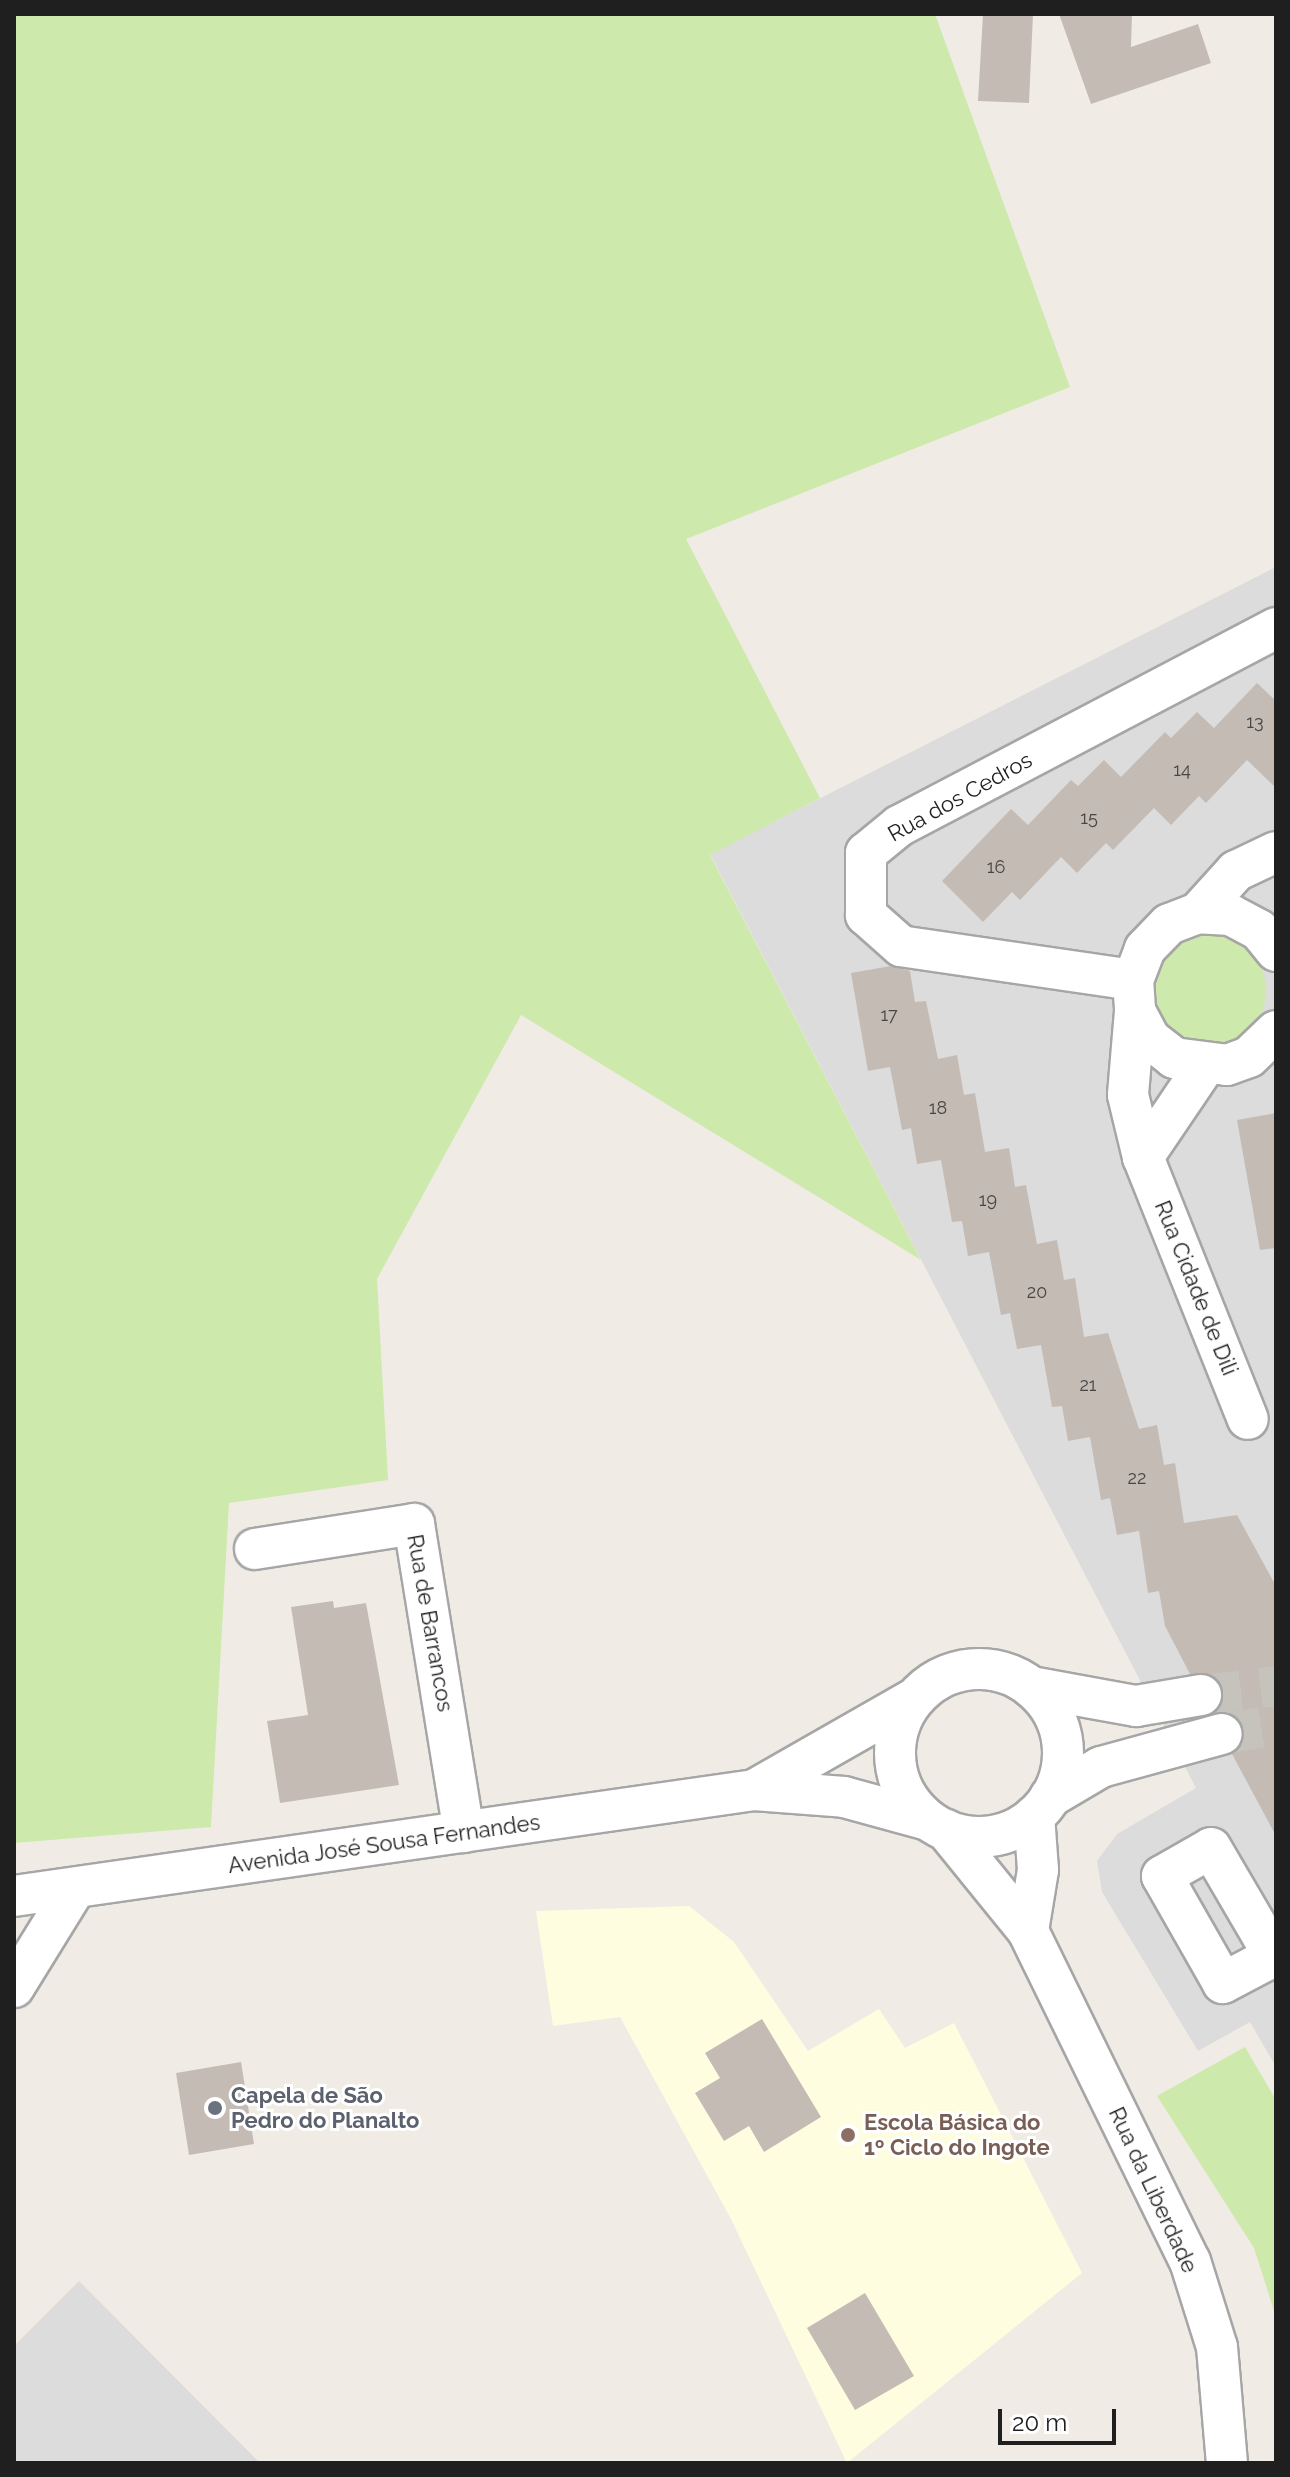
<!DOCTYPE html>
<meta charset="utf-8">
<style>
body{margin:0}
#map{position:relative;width:1290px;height:2477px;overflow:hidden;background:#f0ece5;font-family:Raleway,sans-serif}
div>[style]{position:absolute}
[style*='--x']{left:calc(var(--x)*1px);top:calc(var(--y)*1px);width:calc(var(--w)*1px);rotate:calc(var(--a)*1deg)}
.residential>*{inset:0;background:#dddcdc}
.education>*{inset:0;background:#fefde0}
.grass>*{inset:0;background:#cde9ac}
.round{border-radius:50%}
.building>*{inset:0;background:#c4bbb5}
.minor-tunnel>*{height:40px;margin-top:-20px;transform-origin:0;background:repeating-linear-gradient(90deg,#c6c3bd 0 40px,transparent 0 60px)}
.roads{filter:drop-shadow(2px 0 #a6a6a6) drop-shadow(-2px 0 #a6a6a6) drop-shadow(0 2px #a6a6a6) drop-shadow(0 -2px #a6a6a6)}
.minor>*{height:40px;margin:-20px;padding:0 20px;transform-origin:20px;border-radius:20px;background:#fff}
.minor>.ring{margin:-20px;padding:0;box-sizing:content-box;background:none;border:40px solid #fff;border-radius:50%}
.dots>*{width:22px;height:22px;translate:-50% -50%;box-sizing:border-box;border:4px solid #fff;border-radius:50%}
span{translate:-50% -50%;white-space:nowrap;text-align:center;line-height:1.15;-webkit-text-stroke:6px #fff;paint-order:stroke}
.number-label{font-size:18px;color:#484644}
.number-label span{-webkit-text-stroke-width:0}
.street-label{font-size:22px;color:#1f1f1f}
.worship-label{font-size:22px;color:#5b616d;font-weight:700}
.left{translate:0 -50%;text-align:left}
.education-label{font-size:22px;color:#785e54;font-weight:700}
.frame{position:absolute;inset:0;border:16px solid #1f1f1f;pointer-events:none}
.scale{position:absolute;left:998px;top:2409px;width:118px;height:36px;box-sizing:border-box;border:4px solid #1f1f1f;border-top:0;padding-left:10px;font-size:24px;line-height:28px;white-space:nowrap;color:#1f1f1f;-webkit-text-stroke:6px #fff;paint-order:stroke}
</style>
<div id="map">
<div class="residential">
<div style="clip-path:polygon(1276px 567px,1276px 2067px,1250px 2022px,1198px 2051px,1102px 1892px,1097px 1861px,1117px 1834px,1196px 1788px,710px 854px)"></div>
<div style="clip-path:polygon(79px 2281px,260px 2463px,14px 2463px,14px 2346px)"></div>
</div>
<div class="education">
<div style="clip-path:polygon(689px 1906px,734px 1942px,808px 2051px,879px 2009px,905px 2048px,954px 2023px,1082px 2273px,847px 2463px,731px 2219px,620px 2017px,553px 2026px,536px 1911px)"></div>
</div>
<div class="grass">
<div style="clip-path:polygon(14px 14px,935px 14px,1070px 387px,686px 539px,820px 798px,710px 855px,921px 1260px,521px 1015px,377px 1279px,388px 1480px,229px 1503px,211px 1827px,14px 1843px)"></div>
<div class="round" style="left:1150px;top:933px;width:116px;height:116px"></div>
<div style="clip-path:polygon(1245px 2047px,1276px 2100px,1276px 2317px,1254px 2248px,1157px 2096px)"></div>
</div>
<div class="building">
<div style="clip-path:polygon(983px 14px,1033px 14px,1029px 103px,978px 101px)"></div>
<div style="clip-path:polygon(1059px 14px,1132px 14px,1131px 47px,1198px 24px,1211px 63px,1091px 104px)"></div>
<div style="clip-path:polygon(1257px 683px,1276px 701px,1276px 788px,1247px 760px,1206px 803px,1199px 796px,1171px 825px,1154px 808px,1113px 850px,1106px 843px,1077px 873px,1061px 857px,1020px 900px,1012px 892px,983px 922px,942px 881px,1011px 809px,1028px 825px,1071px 780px,1078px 786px,1104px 760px,1121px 777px,1165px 732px,1171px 738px,1197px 712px,1214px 728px)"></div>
<div style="clip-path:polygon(891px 966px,910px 971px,915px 1002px,926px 1001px,938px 1059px,957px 1055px,964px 1095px,975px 1093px,985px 1152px,1009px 1148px,1015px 1187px,1026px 1185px,1037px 1244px,1057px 1240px,1064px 1280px,1075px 1278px,1084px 1337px,1108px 1333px,1139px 1429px,1157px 1425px,1164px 1465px,1175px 1463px,1184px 1523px,1237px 1515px,1276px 1586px,1276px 1836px,1232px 1754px,1244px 1727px,1229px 1712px,1216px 1712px,1224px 1692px,1218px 1680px,1190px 1674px,1165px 1626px,1159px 1591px,1148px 1593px,1139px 1531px,1117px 1535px,1110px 1498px,1101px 1500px,1090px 1437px,1068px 1441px,1062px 1406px,1052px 1407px,1041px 1345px,1017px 1349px,1010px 1313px,1001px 1315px,989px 1252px,968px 1256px,962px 1221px,952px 1222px,941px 1160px,917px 1164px,911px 1128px,902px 1130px,890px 1067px,868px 1071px,851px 973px)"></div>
<div style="clip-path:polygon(1276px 1113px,1276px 1248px,1260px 1250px,1237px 1120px)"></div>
<div style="clip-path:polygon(333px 1601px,334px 1608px,366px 1603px,399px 1785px,280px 1803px,267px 1721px,308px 1715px,291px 1607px)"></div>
<div style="clip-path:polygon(762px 2019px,821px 2117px,764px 2152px,749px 2126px,724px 2141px,695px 2093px,720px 2078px,705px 2053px)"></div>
<div style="clip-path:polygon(241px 2062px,254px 2144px,189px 2155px,176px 2073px)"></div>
<div style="clip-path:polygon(865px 2293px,914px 2376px,855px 2410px,807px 2328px)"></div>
</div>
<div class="minor-tunnel">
<div style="--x:1201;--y:1695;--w:76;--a:-6.8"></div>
<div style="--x:1222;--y:1734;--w:55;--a:-9.5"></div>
</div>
<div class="roads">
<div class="minor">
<div style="--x:1198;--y:913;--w:57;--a:-47.9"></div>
<div style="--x:1236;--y:871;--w:44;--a:-25.4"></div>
<div style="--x:1276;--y:951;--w:27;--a:-129"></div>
<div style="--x:1259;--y:930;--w:32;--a:-152"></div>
<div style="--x:1231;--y:915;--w:33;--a:-177"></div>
<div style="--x:1198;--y:913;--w:31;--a:159"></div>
<div style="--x:1169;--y:924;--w:35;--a:134"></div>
<div style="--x:1145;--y:949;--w:33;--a:111"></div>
<div style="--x:1133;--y:980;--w:31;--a:86"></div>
<div style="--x:1135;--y:1011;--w:32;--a:62"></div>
<div style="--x:1150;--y:1039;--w:31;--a:38"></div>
<div style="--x:1174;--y:1058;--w:53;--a:7.5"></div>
<div style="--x:1227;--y:1065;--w:23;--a:-20"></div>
<div style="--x:1249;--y:1057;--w:37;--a:-44"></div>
<div style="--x:1133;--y:980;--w:234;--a:-171.7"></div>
<div style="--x:901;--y:946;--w:47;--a:-138.5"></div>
<div style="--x:866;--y:915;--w:62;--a:-90"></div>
<div style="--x:866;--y:853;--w:43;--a:-39.3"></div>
<div style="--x:899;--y:826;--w:426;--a:-27.7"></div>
<div style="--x:1135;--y:1011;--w:84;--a:94.8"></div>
<div style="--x:1128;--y:1095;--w:64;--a:76.4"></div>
<div style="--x:1204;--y:1067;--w:109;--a:124.1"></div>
<div style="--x:1143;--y:1157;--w:282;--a:68.2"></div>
<div style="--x:255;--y:1549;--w:161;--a:-8.9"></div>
<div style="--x:414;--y:1524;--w:312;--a:80.8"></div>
<div class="ring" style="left:895px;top:1669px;width:128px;height:128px"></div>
<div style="--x:1031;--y:1687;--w:107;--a:10.3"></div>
<div style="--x:1136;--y:1706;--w:66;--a:-9.6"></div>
<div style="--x:754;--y:1790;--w:182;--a:-29.7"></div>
<div style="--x:1050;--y:1797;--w:59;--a:-30.5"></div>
<div style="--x:1101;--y:1767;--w:125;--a:-15.3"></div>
<div style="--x:946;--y:1830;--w:130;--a:50.9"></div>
<div style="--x:1028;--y:1931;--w:368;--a:63.9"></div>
<div style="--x:1190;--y:2261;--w:90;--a:72.6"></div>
<div style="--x:1217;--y:2347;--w:116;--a:85.1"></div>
<div style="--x:14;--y:1896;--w:748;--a:-8.15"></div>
<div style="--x:754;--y:1790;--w:90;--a:4.4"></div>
<div style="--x:844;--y:1797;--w:87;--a:15.3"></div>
<div style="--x:1028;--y:1931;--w:62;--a:-80.7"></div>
<div style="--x:1038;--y:1870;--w:54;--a:-94.2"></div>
<div style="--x:1274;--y:1956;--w:58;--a:152.1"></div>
<div style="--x:1223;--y:1983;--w:123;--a:-119.7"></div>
<div style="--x:1162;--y:1876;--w:56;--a:-29.7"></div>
<div style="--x:1211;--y:1848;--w:125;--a:59.7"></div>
<div style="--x:1274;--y:1956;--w:4;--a:56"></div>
<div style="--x:14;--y:1987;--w:114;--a:-58.3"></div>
</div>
</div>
<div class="dots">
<div style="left:215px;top:2108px;background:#6b7280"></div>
<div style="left:848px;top:2135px;background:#8d6e63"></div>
</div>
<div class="number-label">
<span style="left:1255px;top:722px">13</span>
<span style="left:1182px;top:770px">14</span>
<span style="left:1089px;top:818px">15</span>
<span style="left:996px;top:867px">16</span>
<span style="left:889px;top:1015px">17</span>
<span style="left:938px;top:1108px">18</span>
<span style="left:988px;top:1200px">19</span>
<span style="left:1037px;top:1292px">20</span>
<span style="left:1088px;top:1385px">21</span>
<span style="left:1137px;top:1478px">22</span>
</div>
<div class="street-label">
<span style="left:960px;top:797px;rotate:-29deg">Rua dos Cedros</span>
<span style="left:1196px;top:1288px;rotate:68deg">Rua Cidade de Dili</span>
<span style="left:430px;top:1623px;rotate:80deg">Rua de Barrancos</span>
<span style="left:384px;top:1844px;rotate:-8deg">Avenida José Sousa Fernandes</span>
<span style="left:1153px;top:2190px;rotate:65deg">Rua da Liberdade</span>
</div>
<div class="worship-label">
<span class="left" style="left:231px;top:2108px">Capela de São<br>Pedro do Planalto</span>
</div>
<div class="education-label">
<span class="left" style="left:864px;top:2135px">Escola Básica do<br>1º Ciclo do Ingote</span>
</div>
<div class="frame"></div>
<div class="scale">20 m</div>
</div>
